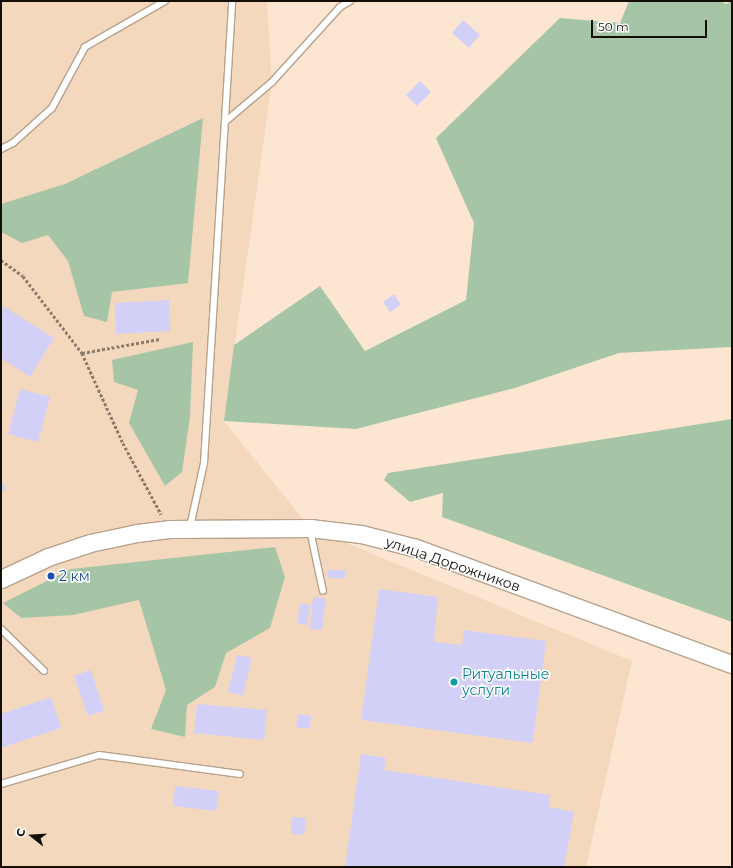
<!DOCTYPE html>
<meta charset="utf-8">
<style>
body{margin:0}
#map{position:relative;width:733px;height:868px;overflow:hidden;background:#fde6d1;font-family:Montserrat,sans-serif}
div>[style]{position:absolute}
[style*='--x']{left:calc(var(--x)*1px);top:calc(var(--y)*1px);width:calc(var(--w)*1px);rotate:calc(var(--a)*1deg)}
.built>*{inset:0;background:#f4d8bd}
.forest>*{inset:0;background:#a6c5a7}
.building>*{inset:0;background:#d3d0f8}
.path>*{height:2.5px;margin-top:-1.25px;transform-origin:0;background:repeating-linear-gradient(90deg,#8b7c6e 0 3px,transparent 0 5px)}
.roads{filter:drop-shadow(1px 0 #b6a18d) drop-shadow(-1px 0 #b6a18d) drop-shadow(0 1px #b6a18d) drop-shadow(0 -1px #b6a18d)}
.lane>*{height:6px;margin:-3px;padding:0 3px;transform-origin:3px;border-radius:3px;background:#fff}
.secondary>*{height:17px;margin:-8.5px;padding:0 8.5px;transform-origin:8.5px;border-radius:8.5px;background:#fff}
.dots>*{width:11px;height:11px;translate:-50% -50%;box-sizing:border-box;border:2px solid #fff;border-radius:50%}
span{translate:-50% -50%;white-space:nowrap;text-align:center;line-height:1.15;-webkit-text-stroke:3px #fff;paint-order:stroke}
.street-label{font-size:14px;color:#150e07}
.transit-label{font-size:14px;color:#164399}
.left{translate:0 -50%;text-align:left}
.culture-label{font-size:14px;color:#0d838f}
.frame{position:absolute;inset:0;border:2px solid #150e07;pointer-events:none}
.north{position:absolute;left:12px;top:816px;width:40px;height:40px;-webkit-text-stroke:3px #fff;paint-order:stroke;rotate:287deg;font-size:11px;font-weight:700;line-height:16px;text-align:center;color:#150e07}
.north::after{content:'';display:block;margin:auto;width:14px;height:18px;background:#150e07;clip-path:polygon(50% 0,100% 100%,50% 72%,0 100%)}
.scale{position:absolute;left:591px;top:20px;width:116px;height:18px;box-sizing:border-box;border:2px solid #150e07;border-top:0;padding-left:5px;font-size:12px;line-height:14px;white-space:nowrap;color:#150e07;-webkit-text-stroke:3px #fff;paint-order:stroke}
</style>
<div id="map">
<div class="built">
<div style="clip-path:polygon(1px 1px,267px 1px,272px 82px,224px 421px,310px 528px,632px 661px,586px 867px,1px 867px)"></div>
</div>
<div class="forest">
<div style="clip-path:polygon(629px 1px,720px 1px,726px 4px,732px 1px,732px 347px,619px 353px,515px 388px,356px 429px,224px 421px,234px 345px,320px 286px,365px 351px,466px 300px,474px 223px,436px 138px,560px 18px,620px 23px)"></div>
<div style="clip-path:polygon(203px 118px,188px 283px,112px 292px,107px 322px,84px 316px,68px 261px,48px 235px,22px 243px,1px 232px,1px 204px,65px 184px)"></div>
<div style="clip-path:polygon(193px 342px,190px 417px,182px 472px,165px 486px,129px 423px,138px 390px,114px 382px,112px 360px)"></div>
<div style="clip-path:polygon(732px 419px,732px 622px,442px 517px,443px 493px,410px 502px,384px 480px,388px 473px)"></div>
<div style="clip-path:polygon(275px 547px,285px 577px,270px 628px,226px 653px,215px 687px,187px 705px,185px 737px,151px 729px,166px 690px,139px 600px,73px 615px,21px 618px,3px 603px,71px 569px)"></div>
</div>
<div class="building">
<div style="clip-path:polygon(463px 20px,480px 35px,469px 48px,452px 33px)"></div>
<div style="clip-path:polygon(420px 81px,431px 92px,417px 106px,406px 95px)"></div>
<div style="clip-path:polygon(394px 294px,401px 305px,390px 312px,383px 302px)"></div>
<div style="clip-path:polygon(169px 300px,170px 331px,116px 334px,115px 303px)"></div>
<div style="clip-path:polygon(1px 305px,54px 338px,30px 377px,1px 358px)"></div>
<div style="clip-path:polygon(20px 389px,50px 397px,38px 442px,8px 434px)"></div>
<div style="clip-path:polygon(1px 479px,7px 489px,1px 492px)"></div>
<div style="clip-path:polygon(328px 570px,345px 570px,345px 578px,328px 578px)"></div>
<div style="clip-path:polygon(379px 589px,438px 597px,434px 642px,462px 645px,464px 630px,546px 641px,533px 743px,361px 720px)"></div>
<div style="clip-path:polygon(313px 597px,326px 598px,322px 630px,310px 629px)"></div>
<div style="clip-path:polygon(300px 603px,311px 605px,307px 625px,297px 624px)"></div>
<div style="clip-path:polygon(237px 655px,252px 658px,243px 696px,228px 692px)"></div>
<div style="clip-path:polygon(91px 670px,104px 711px,88px 716px,74px 676px)"></div>
<div style="clip-path:polygon(51px 697px,61px 728px,1px 748px,1px 714px)"></div>
<div style="clip-path:polygon(197px 704px,267px 710px,264px 740px,194px 733px)"></div>
<div style="clip-path:polygon(298px 714px,311px 716px,310px 729px,296px 727px)"></div>
<div style="clip-path:polygon(361px 754px,386px 758px,384px 770px,550px 795px,549px 807px,574px 812px,564px 867px,345px 867px)"></div>
<div style="clip-path:polygon(175px 786px,219px 791px,216px 811px,173px 806px)"></div>
<div style="clip-path:polygon(292px 817px,306px 818px,304px 835px,291px 834px)"></div>
</div>
<div class="path">
<div style="--x:1;--y:260;--w:27;--a:36"></div>
<div style="--x:23;--y:276;--w:97;--a:52.5"></div>
<div style="--x:82;--y:353;--w:99;--a:65.5"></div>
<div style="--x:123;--y:443;--w:81;--a:61.8"></div>
<div style="--x:82;--y:353;--w:79;--a:-10.2"></div>
</div>
<div class="roads">
<div class="lane">
<div style="--x:226;--y:121;--w:60;--a:-40.3"></div>
<div style="--x:272;--y:82;--w:101;--a:-47.8"></div>
<div style="--x:340;--y:7;--w:12;--a:-31"></div>
<div style="--x:1;--y:149;--w:13;--a:-27"></div>
<div style="--x:13;--y:143;--w:52;--a:-41.9"></div>
<div style="--x:52;--y:108;--w:69;--a:-61.6"></div>
<div style="--x:85;--y:47;--w:92;--a:-29.9"></div>
<div style="--x:190;--y:527;--w:66;--a:-77.7"></div>
<div style="--x:204;--y:463;--w:463;--a:-86.5"></div>
<div style="--x:310;--y:530;--w:62;--a:78"></div>
<div style="--x:1;--y:629;--w:60;--a:44.3"></div>
<div style="--x:1;--y:784;--w:102;--a:-16.5"></div>
<div style="--x:99;--y:755;--w:142;--a:7.7"></div>
</div>
<div class="secondary">
<div style="--x:1;--y:579;--w:52;--a:-25.1"></div>
<div style="--x:48;--y:557;--w:44;--a:-18.4"></div>
<div style="--x:90;--y:543;--w:48;--a:-12"></div>
<div style="--x:137;--y:533;--w:32;--a:-7"></div>
<div style="--x:169;--y:529;--w:141;--a:-0.4"></div>
<div style="--x:310;--y:528;--w:51;--a:6.7"></div>
<div style="--x:361;--y:534;--w:57;--a:14.3"></div>
<div style="--x:416;--y:548;--w:337;--a:20.2"></div>
</div>
</div>
<div class="dots">
<div style="left:51px;top:576px;background:#1a4fb4"></div>
<div style="left:454px;top:682px;background:#0f9aa8"></div>
</div>
<div class="street-label">
<span style="left:453px;top:564px;rotate:19deg">улица Дорожников</span>
</div>
<div class="transit-label">
<span class="left" style="left:59px;top:576px">2 км</span>
</div>
<div class="culture-label">
<span class="left" style="left:462px;top:682px">Ритуальные<br>услуги</span>
</div>
<div class="frame"></div>
<div class="north">С</div>
<div class="scale">50 m</div>
</div>
